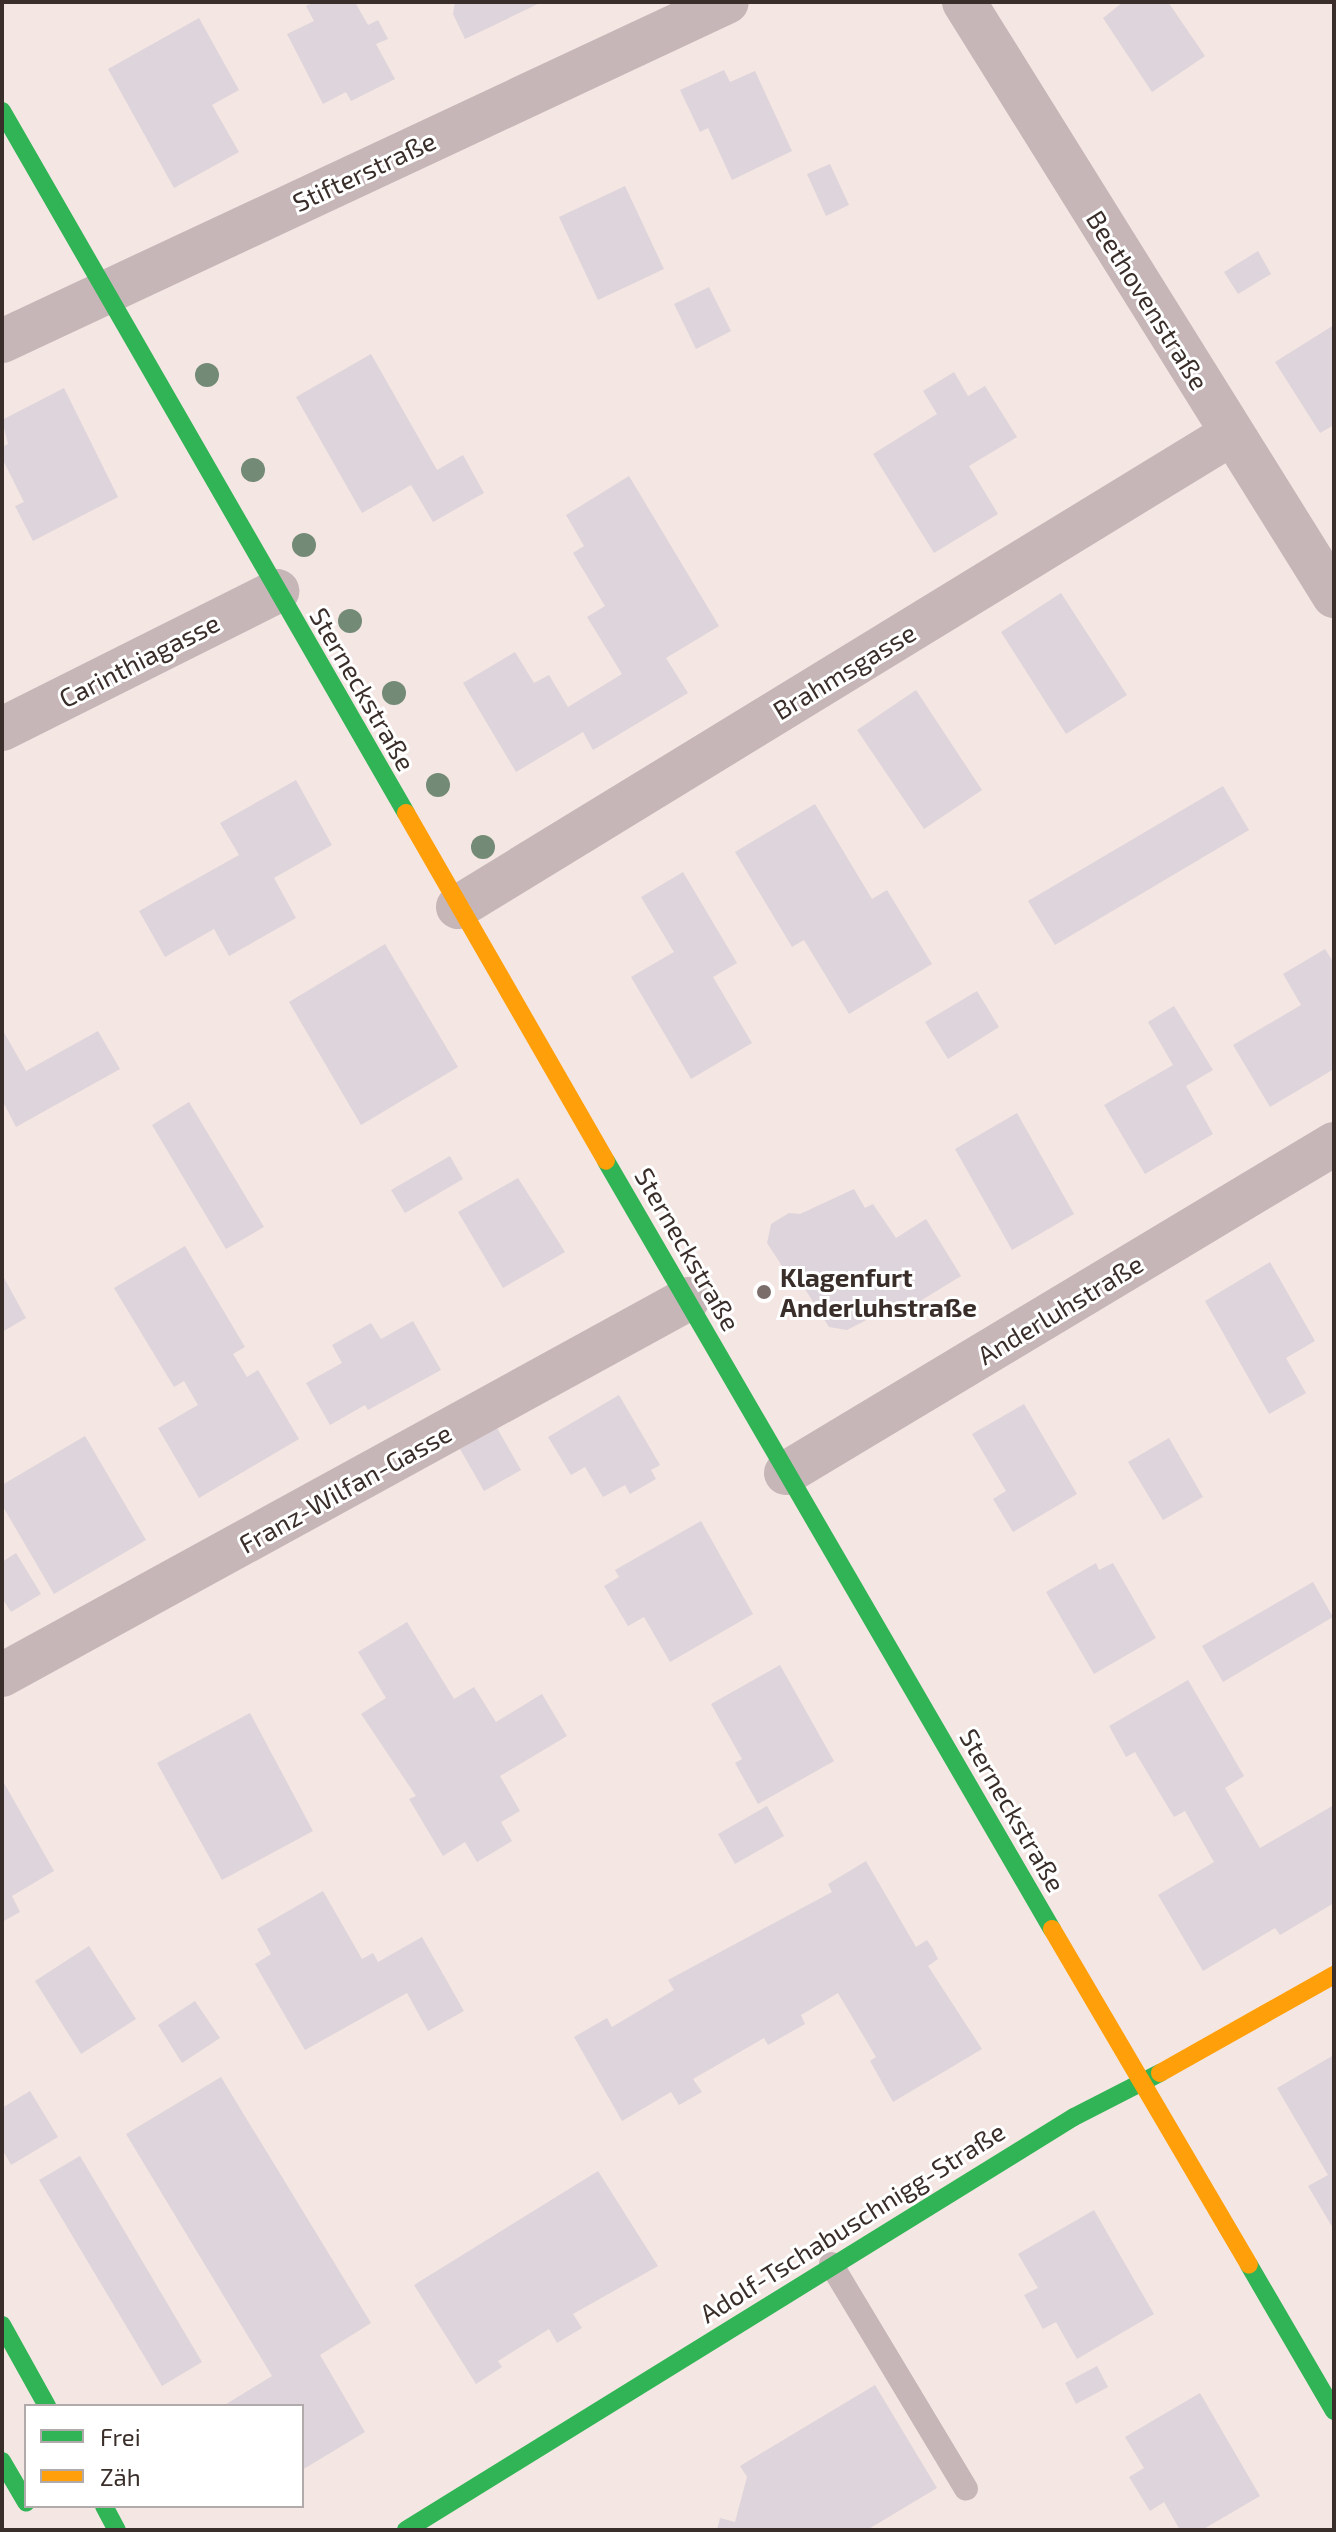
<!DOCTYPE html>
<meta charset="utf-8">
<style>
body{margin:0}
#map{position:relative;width:1336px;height:2532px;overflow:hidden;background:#f4e6e2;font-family:"Exo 2",sans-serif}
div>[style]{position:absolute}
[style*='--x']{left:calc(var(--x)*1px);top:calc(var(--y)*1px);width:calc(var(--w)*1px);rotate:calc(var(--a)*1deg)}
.building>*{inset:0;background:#ded4db}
.lane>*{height:24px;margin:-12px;padding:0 12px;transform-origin:12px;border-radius:12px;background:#c6b6b8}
.street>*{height:44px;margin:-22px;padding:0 22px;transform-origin:22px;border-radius:22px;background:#c6b6b8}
.fast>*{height:18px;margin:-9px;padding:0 9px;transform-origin:9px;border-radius:9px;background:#30b455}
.slow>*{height:18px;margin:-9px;padding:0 9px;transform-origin:9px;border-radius:9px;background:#ff9f0a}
.trees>*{width:24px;height:24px;margin:-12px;border-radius:50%;background:#738a76}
.dots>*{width:22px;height:22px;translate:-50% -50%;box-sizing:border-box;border:4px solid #fff;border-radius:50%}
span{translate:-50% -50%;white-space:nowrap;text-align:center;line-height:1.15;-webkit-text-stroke:6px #fff;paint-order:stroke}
.street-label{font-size:26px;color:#3a2e2a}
.poi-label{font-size:26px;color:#3a2e2a;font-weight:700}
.left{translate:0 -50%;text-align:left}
.frame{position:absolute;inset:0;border:4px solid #3a2e2a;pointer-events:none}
.legend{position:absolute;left:24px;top:2404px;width:280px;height:104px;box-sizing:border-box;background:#fff;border:2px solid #b0abaa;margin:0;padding:10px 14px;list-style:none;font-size:24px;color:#3a2e2a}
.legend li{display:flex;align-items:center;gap:16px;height:40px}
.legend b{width:40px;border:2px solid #b0abaa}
</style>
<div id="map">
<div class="building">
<div style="clip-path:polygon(313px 2px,355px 2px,368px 25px,378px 20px,388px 39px,376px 44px,395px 79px,351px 101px,346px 92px,323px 104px,287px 34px,314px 21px,306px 6px)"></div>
<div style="clip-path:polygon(455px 2px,542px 2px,465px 39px,453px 14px)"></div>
<div style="clip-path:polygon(1123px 2px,1168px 2px,1205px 56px,1152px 92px,1103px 18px)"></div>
<div style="clip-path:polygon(199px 18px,239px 90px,212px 105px,239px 152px,174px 188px,108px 69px)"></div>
<div style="clip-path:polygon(724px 70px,730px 82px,755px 71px,792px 151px,732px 180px,708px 128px,700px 132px,680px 90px)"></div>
<div style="clip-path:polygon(830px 164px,849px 205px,826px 216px,807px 174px)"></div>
<div style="clip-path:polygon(625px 186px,664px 269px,598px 300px,559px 217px)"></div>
<div style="clip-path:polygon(1258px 251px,1271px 274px,1238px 294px,1224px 272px)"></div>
<div style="clip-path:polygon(709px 287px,731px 331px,696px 349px,674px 304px)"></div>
<div style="clip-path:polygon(1334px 325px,1334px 425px,1320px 433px,1275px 362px)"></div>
<div style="clip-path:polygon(371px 354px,437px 470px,463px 455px,484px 493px,433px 522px,411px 485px,362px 513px,296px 397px)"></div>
<div style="clip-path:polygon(954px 372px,968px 396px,985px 386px,1017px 437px,969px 466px,998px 514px,934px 553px,873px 454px,937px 414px,923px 391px)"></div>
<div style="clip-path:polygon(64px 388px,118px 497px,33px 541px,15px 506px,24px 502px,2px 458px,2px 447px,8px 444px,2px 420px)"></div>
<div style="clip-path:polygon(629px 476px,719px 626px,666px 658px,688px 693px,593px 750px,583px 732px,516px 772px,463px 683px,515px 652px,534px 683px,549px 675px,568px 707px,622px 674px,587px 617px,605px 606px,573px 553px,584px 546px,566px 515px)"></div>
<div style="clip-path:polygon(1061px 593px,1127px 695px,1066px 734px,1001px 632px)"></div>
<div style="clip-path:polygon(916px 690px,982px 790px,924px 829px,857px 730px)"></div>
<div style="clip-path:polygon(296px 780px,332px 845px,274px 878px,296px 918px,229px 956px,214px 929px,165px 957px,139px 911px,239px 855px,220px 823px)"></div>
<div style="clip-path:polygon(1223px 786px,1249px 830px,1055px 945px,1028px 901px)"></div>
<div style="clip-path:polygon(815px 804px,872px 899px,887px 890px,932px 964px,849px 1014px,804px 940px,792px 947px,735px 852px)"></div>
<div style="clip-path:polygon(683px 872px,737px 963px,713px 977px,752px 1043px,691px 1079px,631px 977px,674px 952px,641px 897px)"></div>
<div style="clip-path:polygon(385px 944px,458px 1067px,361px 1125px,289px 1002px)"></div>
<div style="clip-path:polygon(1325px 949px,1334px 963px,1334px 1069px,1270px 1107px,1233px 1045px,1301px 1005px,1283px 974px)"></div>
<div style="clip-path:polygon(977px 991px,999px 1027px,948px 1059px,925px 1022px)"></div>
<div style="clip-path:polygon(1174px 1006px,1213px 1070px,1186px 1086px,1213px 1134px,1145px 1174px,1104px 1105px,1173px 1065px,1148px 1022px)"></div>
<div style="clip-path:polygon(2px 1029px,26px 1071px,98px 1031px,120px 1069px,16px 1127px,2px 1100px)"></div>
<div style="clip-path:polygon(189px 1102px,264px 1227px,226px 1249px,152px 1125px)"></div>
<div style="clip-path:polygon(1017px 1113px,1074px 1214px,1012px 1250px,955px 1149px)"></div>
<div style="clip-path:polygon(450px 1156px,463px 1179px,405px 1213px,391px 1190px)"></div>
<div style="clip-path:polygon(518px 1178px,565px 1252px,503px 1288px,458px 1212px)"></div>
<div style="clip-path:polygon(854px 1189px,865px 1208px,873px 1204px,896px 1238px,926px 1219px,961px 1276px,917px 1303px,913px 1296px,847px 1330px,829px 1327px,793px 1270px,782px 1266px,767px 1243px,771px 1224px,789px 1213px,800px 1214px)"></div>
<div style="clip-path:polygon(185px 1246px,245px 1347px,233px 1354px,247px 1377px,258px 1370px,299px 1439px,199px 1498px,158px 1428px,198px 1405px,184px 1381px,174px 1387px,114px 1288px)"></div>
<div style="clip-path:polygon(1270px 1262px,1315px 1341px,1286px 1358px,1306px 1393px,1269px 1414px,1205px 1301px)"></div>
<div style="clip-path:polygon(2px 1274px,26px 1318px,2px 1332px)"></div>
<div style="clip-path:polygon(413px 1321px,441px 1370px,368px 1410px,365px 1405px,330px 1425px,306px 1383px,342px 1363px,332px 1345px,371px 1323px,381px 1339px)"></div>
<div style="clip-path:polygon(619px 1395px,660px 1465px,651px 1470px,656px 1479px,630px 1494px,625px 1485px,603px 1497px,585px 1467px,571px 1475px,548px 1437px)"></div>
<div style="clip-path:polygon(1024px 1404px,1077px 1494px,1013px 1532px,993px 1499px,1006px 1491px,972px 1434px)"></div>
<div style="clip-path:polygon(497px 1428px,521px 1470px,484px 1491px,460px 1449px)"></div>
<div style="clip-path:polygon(85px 1436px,146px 1540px,54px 1594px,2px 1505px,2px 1485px)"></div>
<div style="clip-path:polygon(1169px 1438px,1203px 1497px,1163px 1520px,1128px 1462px)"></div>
<div style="clip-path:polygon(701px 1521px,753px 1614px,670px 1662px,644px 1617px,628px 1626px,604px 1586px,619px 1577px,615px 1570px)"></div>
<div style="clip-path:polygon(16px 1553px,41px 1594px,11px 1612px,2px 1598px,2px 1562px)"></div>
<div style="clip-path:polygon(1096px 1563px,1099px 1570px,1113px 1563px,1156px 1638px,1094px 1674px,1046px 1592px)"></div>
<div style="clip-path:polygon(1313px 1582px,1333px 1617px,1223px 1682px,1202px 1646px)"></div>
<div style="clip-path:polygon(407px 1622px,454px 1699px,474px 1687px,496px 1722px,542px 1694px,567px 1736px,500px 1776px,520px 1811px,501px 1822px,512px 1841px,477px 1862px,465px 1842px,443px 1856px,409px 1799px,416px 1796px,361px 1714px,386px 1698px,358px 1652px)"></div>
<div style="clip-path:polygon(780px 1665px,834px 1761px,758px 1804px,735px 1763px,742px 1759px,711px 1704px)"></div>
<div style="clip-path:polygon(1188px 1680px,1244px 1776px,1225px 1788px,1260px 1848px,1334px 1805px,1334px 1903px,1280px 1935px,1275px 1928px,1203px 1971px,1158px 1895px,1214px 1862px,1185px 1811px,1174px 1817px,1135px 1752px,1126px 1757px,1109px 1726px)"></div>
<div style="clip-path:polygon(250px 1713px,313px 1831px,222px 1880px,157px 1763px)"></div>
<div style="clip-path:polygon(4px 1783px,54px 1871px,12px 1896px,20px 1912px,2px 1922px)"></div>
<div style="clip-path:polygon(767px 1806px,784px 1836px,735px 1864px,718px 1834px)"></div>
<div style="clip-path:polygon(866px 1861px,916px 1947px,927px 1940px,933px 1949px,938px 1959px,928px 1966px,982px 2049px,893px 2102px,870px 2061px,876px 2057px,838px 1993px,801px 2015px,805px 2024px,768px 2045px,764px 2038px,693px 2079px,702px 2092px,679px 2105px,671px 2092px,622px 2121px,574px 2037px,607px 2018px,612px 2027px,674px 1990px,668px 1980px,832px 1892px,828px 1884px)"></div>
<div style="clip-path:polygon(323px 1891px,362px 1959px,373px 1953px,378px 1962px,422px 1937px,464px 2011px,428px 2031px,407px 1993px,305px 2050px,255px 1964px,271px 1954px,257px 1929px)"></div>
<div style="clip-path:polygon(89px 1946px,136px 2019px,81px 2054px,35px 1981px)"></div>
<div style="clip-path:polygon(195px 2001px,220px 2038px,182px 2063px,158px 2025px)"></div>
<div style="clip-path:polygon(1334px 2055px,1334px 2230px,1308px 2186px,1328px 2175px,1277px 2088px)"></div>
<div style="clip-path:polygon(221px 2077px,371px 2323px,320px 2355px,365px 2432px,302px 2470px,302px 2406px,223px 2406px,272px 2376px,126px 2134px)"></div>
<div style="clip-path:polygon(30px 2091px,58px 2137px,11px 2165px,2px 2149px,2px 2108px)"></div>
<div style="clip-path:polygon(80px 2156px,202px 2362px,162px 2386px,39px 2180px)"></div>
<div style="clip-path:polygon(598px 2171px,658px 2266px,573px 2314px,582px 2328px,557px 2343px,549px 2329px,498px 2361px,502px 2367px,476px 2384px,414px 2285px)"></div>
<div style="clip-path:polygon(1094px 2210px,1154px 2314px,1077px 2359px,1056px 2322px,1043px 2329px,1024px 2295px,1038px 2288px,1018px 2254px)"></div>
<div style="clip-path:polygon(1097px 2366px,1108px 2387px,1076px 2404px,1065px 2383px)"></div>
<div style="clip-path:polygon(875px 2385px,937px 2488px,867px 2530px,717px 2530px,720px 2518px,735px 2522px,747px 2477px,740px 2466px)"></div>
<div style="clip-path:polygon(1200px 2393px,1260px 2496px,1202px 2530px,1180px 2530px,1164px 2502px,1150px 2511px,1129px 2477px,1144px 2468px,1125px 2437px)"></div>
</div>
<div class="lane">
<div style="--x:831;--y:2264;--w:262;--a:59"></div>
</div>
<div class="street">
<div style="--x:964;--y:2;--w:700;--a:58.08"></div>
<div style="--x:2;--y:341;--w:800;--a:-25.06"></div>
<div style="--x:2;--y:729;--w:308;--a:-26.6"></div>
<div style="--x:458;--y:907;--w:906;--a:-31.46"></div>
<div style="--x:786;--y:1473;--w:639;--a:-30.98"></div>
<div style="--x:2;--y:1675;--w:782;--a:-28.73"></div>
</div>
<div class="fast">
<div style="--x:2;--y:111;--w:810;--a:60.08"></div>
<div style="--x:606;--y:1161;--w:888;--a:59.86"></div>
<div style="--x:1249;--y:2265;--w:169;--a:59.8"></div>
<div style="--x:2;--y:2325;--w:93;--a:60.9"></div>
<div style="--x:2;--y:2461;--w:48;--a:59.7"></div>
<div style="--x:104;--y:2506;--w:27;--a:62"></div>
<div style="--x:406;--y:2530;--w:785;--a:-31.73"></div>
<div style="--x:1074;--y:2117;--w:97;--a:-27.1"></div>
</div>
<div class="slow">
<div style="--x:406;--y:813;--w:401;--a:60.1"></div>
<div style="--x:1052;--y:1929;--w:389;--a:59.6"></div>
<div style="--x:1160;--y:2073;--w:200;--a:-29.4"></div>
</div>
<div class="trees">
<div style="left:207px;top:375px"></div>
<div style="left:253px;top:470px"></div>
<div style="left:304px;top:545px"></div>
<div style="left:350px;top:621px"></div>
<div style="left:394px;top:693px"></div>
<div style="left:438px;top:785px"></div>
<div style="left:483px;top:847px"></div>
</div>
<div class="dots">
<div style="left:764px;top:1292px;background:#7b6e6a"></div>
</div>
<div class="street-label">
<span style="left:364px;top:171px;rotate:-25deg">Stifterstraße</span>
<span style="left:1148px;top:300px;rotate:58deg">Beethovenstraße</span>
<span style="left:139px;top:660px;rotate:-27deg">Carinthiagasse</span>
<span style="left:844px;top:671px;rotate:-31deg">Brahmsgasse</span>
<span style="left:363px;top:689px;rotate:60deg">Sterneckstraße</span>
<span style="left:688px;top:1249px;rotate:60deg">Sterneckstraße</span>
<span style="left:1060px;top:1309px;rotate:-31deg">Anderluhstraße</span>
<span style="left:345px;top:1488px;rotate:-29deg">Franz-Wilfan-Gasse</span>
<span style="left:1013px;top:1810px;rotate:60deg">Sterneckstraße</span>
<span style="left:852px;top:2222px;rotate:-32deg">Adolf-Tschabuschnigg-Straße</span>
</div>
<div class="poi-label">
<span class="left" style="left:780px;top:1292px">Klagenfurt<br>Anderluhstraße</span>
</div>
<div class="frame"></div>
<ul class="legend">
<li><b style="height:10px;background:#30b455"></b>Frei</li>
<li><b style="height:10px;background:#ff9f0a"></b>Zäh</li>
</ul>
</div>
